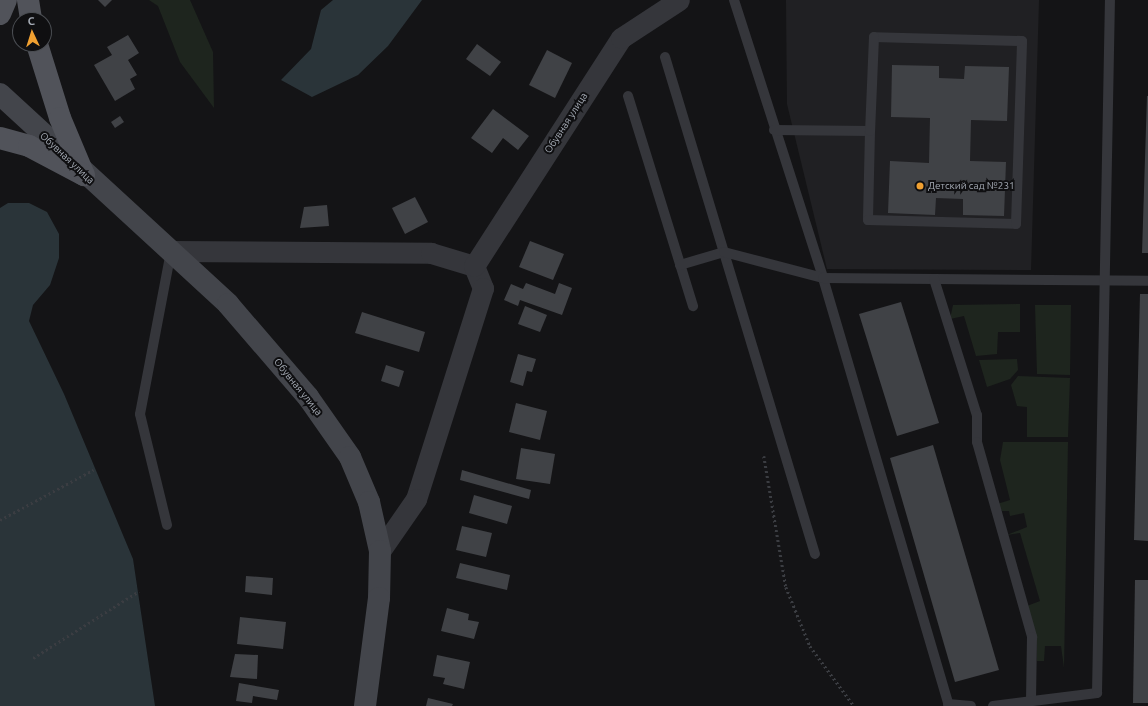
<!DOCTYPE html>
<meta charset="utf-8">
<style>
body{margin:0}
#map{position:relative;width:1148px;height:706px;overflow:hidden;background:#141416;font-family:Ubuntu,sans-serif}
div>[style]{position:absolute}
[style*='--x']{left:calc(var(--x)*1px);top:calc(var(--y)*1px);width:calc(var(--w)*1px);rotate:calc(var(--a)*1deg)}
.built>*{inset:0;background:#202023}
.green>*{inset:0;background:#1e251e}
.water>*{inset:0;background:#2a3439}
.building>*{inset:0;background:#404246}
.path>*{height:2.5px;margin-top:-1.25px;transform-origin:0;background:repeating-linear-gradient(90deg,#3b3d42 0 2px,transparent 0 5px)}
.lane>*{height:10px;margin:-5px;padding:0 5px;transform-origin:5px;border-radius:5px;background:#35363b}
.street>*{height:21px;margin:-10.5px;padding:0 10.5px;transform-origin:10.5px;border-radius:10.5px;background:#35363b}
.secondary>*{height:22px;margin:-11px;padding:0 11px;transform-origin:11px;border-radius:11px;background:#43454b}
.primary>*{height:22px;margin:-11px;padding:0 11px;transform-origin:11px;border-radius:11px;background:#51535a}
.dots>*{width:11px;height:11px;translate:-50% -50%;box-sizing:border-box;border:2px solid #0f0f11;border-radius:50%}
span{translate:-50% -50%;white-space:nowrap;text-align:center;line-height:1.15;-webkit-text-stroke:4px #0f0f11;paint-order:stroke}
.street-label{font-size:10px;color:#a6acb6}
.poi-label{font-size:10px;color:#a6acb6}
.left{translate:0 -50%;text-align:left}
.north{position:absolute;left:12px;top:12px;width:40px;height:40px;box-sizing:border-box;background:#0f0f11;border:1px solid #4b4e53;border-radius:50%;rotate:356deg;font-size:11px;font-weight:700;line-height:16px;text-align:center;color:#a6acb6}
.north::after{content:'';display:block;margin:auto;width:14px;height:18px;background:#f0a031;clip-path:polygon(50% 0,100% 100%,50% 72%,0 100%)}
</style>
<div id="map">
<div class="built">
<div style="clip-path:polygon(786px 0,1039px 0,1031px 270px,827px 269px,787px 104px)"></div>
</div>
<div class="green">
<div style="clip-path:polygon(149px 0,190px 0,213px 52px,214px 108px,180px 62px,158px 6px)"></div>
<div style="clip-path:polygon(1020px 304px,1020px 332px,998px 332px,997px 354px,976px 356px,964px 316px,950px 319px,953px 305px)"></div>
<div style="clip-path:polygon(1035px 305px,1071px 305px,1070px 375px,1037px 374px)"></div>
<div style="clip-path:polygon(1017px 359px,1018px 370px,1010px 379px,987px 387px,979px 360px)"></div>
<div style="clip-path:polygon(1018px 376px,1070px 378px,1068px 437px,1027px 437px,1027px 407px,1017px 406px,1011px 385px)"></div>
<div style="clip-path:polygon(1003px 442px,1068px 442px,1064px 668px,1061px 646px,1045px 646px,1044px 661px,1037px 661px,1037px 643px,1027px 606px,1040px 601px,1020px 533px,1007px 535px,1027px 527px,1024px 513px,1010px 516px,1009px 511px,1002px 511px,997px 504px,1010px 500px,1000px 460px)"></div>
</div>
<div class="water">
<div style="clip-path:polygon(333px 0,422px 0,388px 46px,358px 75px,312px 97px,281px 80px,311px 49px,321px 10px)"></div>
<div style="clip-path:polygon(8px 203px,29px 203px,47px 212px,59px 234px,59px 258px,50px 285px,33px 305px,29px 321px,64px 394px,133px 559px,155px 706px,0 706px,0 208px)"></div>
</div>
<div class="building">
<div style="clip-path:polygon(98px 0,112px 0,105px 7px)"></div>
<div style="clip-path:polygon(128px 35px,139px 53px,128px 60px,137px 75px,130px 79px,135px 89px,115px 101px,94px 65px,112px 55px,107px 47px)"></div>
<div style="clip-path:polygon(477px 44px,501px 62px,490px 76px,466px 59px)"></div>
<div style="clip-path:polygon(547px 50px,572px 63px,555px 98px,529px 85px)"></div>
<div style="clip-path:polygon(892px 65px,939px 66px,939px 78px,964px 79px,965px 66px,1009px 67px,1007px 121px,971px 120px,970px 161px,1006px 162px,1004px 216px,963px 215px,963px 199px,936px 198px,935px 215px,888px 213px,890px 161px,929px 163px,930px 118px,891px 117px)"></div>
<div style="clip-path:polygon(1147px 96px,1148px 96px,1148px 253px,1142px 253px)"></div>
<div style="clip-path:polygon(493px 109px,529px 136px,518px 150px,503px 138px,492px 153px,471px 138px)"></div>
<div style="clip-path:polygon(120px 116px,124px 122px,115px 128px,111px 122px)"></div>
<div style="clip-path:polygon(415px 197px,428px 222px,405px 234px,392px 208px)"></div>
<div style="clip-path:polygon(327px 205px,329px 226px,300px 228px,304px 207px)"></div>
<div style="clip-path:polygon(530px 241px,564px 254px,553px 280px,519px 267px)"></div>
<div style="clip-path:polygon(526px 283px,555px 294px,559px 283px,572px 288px,562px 315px,520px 300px,518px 306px,504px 300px,511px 284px,523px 289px)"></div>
<div style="clip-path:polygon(1140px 294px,1148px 294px,1148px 541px,1134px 540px)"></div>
<div style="clip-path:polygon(901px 302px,939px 423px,897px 436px,859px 314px)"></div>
<div style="clip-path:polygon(525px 306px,547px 315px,540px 332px,518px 324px)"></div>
<div style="clip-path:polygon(362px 312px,425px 332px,419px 352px,355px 333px)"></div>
<div style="clip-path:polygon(518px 354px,536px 359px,532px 372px,527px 371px,523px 386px,510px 382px)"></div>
<div style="clip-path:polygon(386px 365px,404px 371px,399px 387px,381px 381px)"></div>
<div style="clip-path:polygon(516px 403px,547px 411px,540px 440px,509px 432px)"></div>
<div style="clip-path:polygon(933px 445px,999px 670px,955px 682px,890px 458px)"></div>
<div style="clip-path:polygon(521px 448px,555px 454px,550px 484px,516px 479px)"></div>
<div style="clip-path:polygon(462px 470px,531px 490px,529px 499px,460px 480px)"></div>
<div style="clip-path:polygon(474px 495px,512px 506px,507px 524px,469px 513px)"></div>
<div style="clip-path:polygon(462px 526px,492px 533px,486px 557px,456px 550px)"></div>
<div style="clip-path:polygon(460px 563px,510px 575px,507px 590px,456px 578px)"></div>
<div style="clip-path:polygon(246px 576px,273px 578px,272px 595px,245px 592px)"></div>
<div style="clip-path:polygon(1135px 580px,1148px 580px,1148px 703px,1133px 703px)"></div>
<div style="clip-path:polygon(447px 608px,469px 614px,468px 620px,479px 622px,474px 639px,441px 631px)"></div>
<div style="clip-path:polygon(240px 617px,286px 622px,283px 649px,237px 644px)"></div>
<div style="clip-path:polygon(235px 654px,258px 655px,257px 679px,230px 677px)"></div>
<div style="clip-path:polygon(437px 655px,470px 662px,464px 689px,443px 684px,445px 678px,433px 676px)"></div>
<div style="clip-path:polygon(239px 683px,279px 690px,277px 700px,253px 696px,252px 703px,236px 701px)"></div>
<div style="clip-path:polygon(428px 698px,453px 704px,452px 706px,426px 706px)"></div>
</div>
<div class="path">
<div style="--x:764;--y:456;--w:133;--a:80.5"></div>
<div style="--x:786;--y:587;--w:64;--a:67.9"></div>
<div style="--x:810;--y:646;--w:74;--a:53.7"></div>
<div style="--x:0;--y:520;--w:106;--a:-28.3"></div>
<div style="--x:33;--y:658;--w:125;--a:-32.3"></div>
</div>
<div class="lane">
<div style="--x:734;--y:0;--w:292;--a:72.2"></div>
<div style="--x:823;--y:278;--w:444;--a:73.6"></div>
<div style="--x:948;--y:704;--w:23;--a:5"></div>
<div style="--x:665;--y:57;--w:519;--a:73.21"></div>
<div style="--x:628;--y:96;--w:220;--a:72.8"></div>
<div style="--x:774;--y:130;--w:96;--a:0.6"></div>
<div style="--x:870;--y:131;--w:89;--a:91.3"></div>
<div style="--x:868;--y:220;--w:148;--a:1.5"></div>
<div style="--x:1016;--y:224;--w:183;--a:-88.1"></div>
<div style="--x:1022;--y:41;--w:148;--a:-178.5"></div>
<div style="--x:874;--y:37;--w:94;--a:92.4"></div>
<div style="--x:680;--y:265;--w:46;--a:-16.5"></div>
<div style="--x:724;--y:252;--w:102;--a:14.7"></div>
<div style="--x:823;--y:278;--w:325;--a:0.5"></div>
<div style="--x:934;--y:279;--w:143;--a:72.5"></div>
<div style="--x:977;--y:415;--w:27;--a:90"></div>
<div style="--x:977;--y:442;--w:203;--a:74.2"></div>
<div style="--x:1032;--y:637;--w:64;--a:90.9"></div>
<div style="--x:167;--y:525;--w:114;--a:-103.7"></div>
<div style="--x:140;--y:414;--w:166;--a:-79.2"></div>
<div style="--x:993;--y:706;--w:105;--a:-7.1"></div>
<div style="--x:1097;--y:693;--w:693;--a:-88.93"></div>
</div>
<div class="street">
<div style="--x:171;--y:251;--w:260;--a:0.4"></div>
<div style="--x:431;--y:253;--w:45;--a:16.8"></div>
<div style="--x:474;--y:266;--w:24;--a:68"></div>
<div style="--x:483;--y:288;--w:221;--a:107.6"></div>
<div style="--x:416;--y:499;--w:63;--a:124.7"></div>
<div style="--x:474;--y:266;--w:271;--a:-57.2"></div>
<div style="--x:621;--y:38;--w:69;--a:-33.2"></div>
</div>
<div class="secondary">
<div style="--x:0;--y:94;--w:310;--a:42.6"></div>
<div style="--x:228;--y:304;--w:123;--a:49.3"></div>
<div style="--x:308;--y:397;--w:73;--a:55"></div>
<div style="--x:350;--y:457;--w:49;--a:67.1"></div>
<div style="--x:369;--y:502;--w:50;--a:77.3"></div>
<div style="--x:380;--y:551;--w:47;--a:91.2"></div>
<div style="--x:379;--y:598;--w:109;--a:97.4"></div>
</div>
<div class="primary">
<div style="--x:28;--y:0;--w:20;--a:81"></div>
<div style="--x:0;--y:14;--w:15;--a:-67"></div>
<div style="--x:37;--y:44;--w:77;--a:72.7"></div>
<div style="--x:60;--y:118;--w:62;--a:67.2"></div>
<div style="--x:0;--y:138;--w:30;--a:15"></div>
<div style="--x:29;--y:146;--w:62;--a:27.8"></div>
</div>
<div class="dots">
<div style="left:920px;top:186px;background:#f0a031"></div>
</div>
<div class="street-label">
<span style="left:566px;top:123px;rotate:-57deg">Обувная улица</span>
<span style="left:67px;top:158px;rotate:43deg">Обувная улица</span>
<span style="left:298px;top:387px;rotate:51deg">Обувная улица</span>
</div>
<div class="poi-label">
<span class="left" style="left:928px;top:186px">Детский сад №231</span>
</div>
<div class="north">С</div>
</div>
